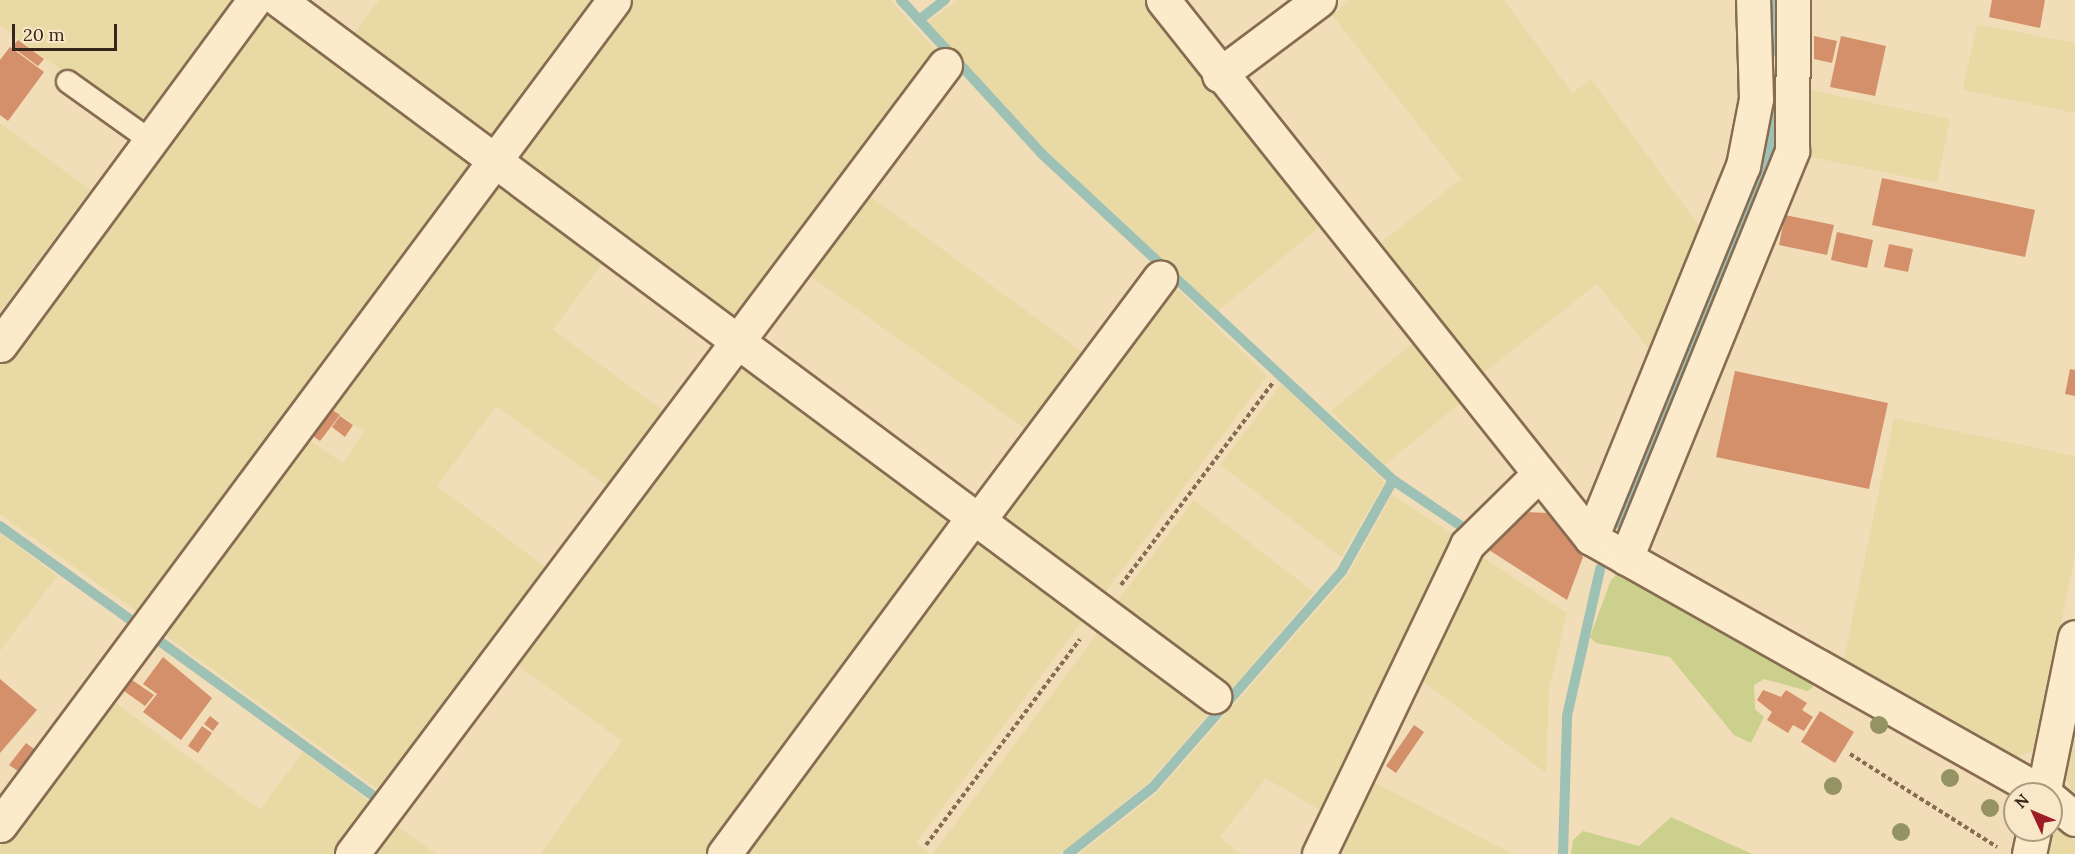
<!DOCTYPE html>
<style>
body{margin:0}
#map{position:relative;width:2075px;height:854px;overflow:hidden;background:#f1ddb8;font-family:Lora,serif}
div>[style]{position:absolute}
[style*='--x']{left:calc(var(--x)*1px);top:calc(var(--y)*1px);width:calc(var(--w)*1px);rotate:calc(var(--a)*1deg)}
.farmland>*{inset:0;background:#e8d9a5}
.green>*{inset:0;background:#cbd08c}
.stream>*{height:10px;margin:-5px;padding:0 5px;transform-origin:5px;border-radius:5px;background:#9dc1b4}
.building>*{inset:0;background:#d3906a}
.path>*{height:4px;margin-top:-2px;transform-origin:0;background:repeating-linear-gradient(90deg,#886c52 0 4.5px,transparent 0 7.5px)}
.roads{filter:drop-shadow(2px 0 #886c52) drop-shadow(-2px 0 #886c52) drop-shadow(0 2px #886c52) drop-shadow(0 -2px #886c52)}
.lane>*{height:21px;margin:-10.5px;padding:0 10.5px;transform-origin:10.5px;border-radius:10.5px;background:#fcebcb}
.street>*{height:33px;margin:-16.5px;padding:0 16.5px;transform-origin:16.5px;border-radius:16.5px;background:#fcebcb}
.trees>*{width:18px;height:18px;margin:-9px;border-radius:50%;background:#959263}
span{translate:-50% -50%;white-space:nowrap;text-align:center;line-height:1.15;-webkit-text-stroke:5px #f8e8c8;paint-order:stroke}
.north{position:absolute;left:2003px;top:782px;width:60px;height:60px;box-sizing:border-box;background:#f8e8c8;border:2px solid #aa9a82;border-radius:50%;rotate:314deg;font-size:16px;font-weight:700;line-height:24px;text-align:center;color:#362519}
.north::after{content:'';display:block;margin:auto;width:21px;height:27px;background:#9d1d25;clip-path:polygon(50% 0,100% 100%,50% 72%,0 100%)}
.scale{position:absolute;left:12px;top:24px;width:105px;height:27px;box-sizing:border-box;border:3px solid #362519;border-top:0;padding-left:8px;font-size:18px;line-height:21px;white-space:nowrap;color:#362519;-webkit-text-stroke:4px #f8e8c8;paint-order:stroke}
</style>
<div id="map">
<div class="farmland">
<div style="clip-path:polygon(0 0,232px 0,138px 126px,0 25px)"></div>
<div style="clip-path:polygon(379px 0,600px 0,494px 142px,348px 41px)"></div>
<div style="clip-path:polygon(627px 0,890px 0,939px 54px,731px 325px,513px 154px)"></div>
<div style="clip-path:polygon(958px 0,1146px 0,1322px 225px,1218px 311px,1044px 148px,928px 22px)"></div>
<div style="clip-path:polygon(1350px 0,1504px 0,1572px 93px,1591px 79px,1700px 227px,1649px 349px,1597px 284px,1482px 374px,1379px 244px,1461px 179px,1332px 15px)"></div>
<div style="clip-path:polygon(265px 5px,475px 160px,143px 616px,0 514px,0 358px)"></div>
<div style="clip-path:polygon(1977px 24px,2075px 43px,2075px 113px,1963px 90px)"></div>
<div style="clip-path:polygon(1810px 90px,1950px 119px,1937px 183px,1806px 156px)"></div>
<div style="clip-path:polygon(0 123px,90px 190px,0 312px)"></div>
<div style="clip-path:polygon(502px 182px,606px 258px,553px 330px,669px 415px,613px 490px,496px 406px,437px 486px,552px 572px,386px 795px,161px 632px,304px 437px,343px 463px,364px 432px,327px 405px,490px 183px)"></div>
<div style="clip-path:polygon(863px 191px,1088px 356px,1031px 433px,803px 271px)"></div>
<div style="clip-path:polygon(1170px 282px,1267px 376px,1101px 598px,995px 513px)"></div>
<div style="clip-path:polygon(1415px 341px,1464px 400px,1385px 465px,1331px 411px)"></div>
<div style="clip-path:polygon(737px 363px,951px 517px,955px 526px,710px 854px,540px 854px,622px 741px,513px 662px)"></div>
<div style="clip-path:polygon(1281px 384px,1385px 482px,1341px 557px,1220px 465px)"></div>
<div style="clip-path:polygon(1894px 418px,2075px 456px,2075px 556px,2034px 750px,2018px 757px,1844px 659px)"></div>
<div style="clip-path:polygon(1392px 495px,1456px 536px,1323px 812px,1266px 778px,1220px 837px,1240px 854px,1079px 854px,1156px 794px,1348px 575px)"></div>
<div style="clip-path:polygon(1194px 500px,1314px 592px,1229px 692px,1112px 609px)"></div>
<div style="clip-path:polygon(0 533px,57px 576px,0 651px)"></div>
<div style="clip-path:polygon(979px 538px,1085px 617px,916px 843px,930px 854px,740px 854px)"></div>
<div style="clip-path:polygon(1478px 554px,1567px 613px,1549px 690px,1546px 773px,1417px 677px)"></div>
<div style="clip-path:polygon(1103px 626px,1213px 709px,1150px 781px,1060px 854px,933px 854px)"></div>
<div style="clip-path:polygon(109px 698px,260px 810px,303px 752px,378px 808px,344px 854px,0 854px,0 847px)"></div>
<div style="clip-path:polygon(2075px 704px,2075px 798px,2061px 768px)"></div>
<div style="clip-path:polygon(1371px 781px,1513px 854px,1342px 854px,1340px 839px)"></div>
<div style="clip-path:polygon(393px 823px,436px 854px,369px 854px)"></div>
<div style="clip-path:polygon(2063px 830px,2075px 840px,2075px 854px,2043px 854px,2048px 834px)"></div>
</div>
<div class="green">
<div style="clip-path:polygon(1618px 574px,1810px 677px,1813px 687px,1808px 691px,1764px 679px,1754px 685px,1755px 709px,1764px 717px,1751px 743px,1734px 735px,1670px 657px,1596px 643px,1590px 637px,1611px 580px)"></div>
<div style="clip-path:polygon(1671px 817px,1752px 854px,1571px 854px,1573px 840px,1583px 831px,1639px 846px)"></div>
</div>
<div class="stream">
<div style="--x:901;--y:0;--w:207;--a:47.5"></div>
<div style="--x:1041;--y:153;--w:480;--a:42.9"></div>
<div style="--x:1776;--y:0;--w:51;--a:90"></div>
<div style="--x:919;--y:20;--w:33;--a:-38"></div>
<div style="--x:1615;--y:524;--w:374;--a:-67.3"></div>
<div style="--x:1759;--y:179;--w:40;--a:-71.1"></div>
<div style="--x:1772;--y:141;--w:50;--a:-84.3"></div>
<div style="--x:0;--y:526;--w:166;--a:35.7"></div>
<div style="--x:158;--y:640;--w:273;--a:35.9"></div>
<div style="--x:1068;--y:854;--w:108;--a:-38.2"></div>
<div style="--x:1153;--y:787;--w:287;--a:-48.8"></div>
<div style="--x:1342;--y:571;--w:104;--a:-60.7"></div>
<div style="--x:1393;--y:480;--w:82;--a:34.1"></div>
<div style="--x:1563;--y:854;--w:138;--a:-88.3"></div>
<div style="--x:1567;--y:716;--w:151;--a:-77.3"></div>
</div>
<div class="building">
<div style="clip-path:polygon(1992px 0,2045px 0,2040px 28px,1989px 17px)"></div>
<div style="clip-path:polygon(1814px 36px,1837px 41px,1832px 63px,1814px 59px)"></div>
<div style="clip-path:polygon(1841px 36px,1886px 46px,1875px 96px,1830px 87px)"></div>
<div style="clip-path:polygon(18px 40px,44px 59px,38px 66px,12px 47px)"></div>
<div style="clip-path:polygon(10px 47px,44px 72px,8px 121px,0 115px,0 60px)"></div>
<div style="clip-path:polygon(1882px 178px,2035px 210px,2025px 257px,1872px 225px)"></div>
<div style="clip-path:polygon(1785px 215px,1834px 225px,1827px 255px,1779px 245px)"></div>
<div style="clip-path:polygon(1837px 232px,1873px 240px,1867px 268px,1831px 260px)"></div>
<div style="clip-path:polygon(1889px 244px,1913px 249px,1908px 272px,1884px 267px)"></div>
<div style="clip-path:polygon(2070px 369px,2075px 370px,2075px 396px,2065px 394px)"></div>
<div style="clip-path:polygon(1735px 371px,1888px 403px,1869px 489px,1716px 457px)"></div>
<div style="clip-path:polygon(328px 407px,340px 415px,320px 441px,309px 433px)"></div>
<div style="clip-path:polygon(340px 416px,353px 425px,345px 437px,332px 427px)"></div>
<div style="clip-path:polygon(1525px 512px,1549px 513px,1583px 557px,1567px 600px,1489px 550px)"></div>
<div style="clip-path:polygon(163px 657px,212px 698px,181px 740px,143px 712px,157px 694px,143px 684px)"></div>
<div style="clip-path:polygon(0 679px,37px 710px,0 753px)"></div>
<div style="clip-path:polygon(132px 680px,154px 695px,145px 706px,124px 691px)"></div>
<div style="clip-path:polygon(1763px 690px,1781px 697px,1786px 690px,1807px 703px,1802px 710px,1813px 717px,1804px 731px,1793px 725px,1788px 733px,1767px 720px,1772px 712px,1757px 700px)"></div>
<div style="clip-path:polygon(1820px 711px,1854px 732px,1835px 763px,1801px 742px)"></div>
<div style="clip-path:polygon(210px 716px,219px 723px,213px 731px,204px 724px)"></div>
<div style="clip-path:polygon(1414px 725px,1424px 732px,1396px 773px,1386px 766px)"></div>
<div style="clip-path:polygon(202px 726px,212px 733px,198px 753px,188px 746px)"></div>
<div style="clip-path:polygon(26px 743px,37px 751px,21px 773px,9px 765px)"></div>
</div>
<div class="path">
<div style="--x:1121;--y:585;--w:255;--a:-53.1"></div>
<div style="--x:1850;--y:754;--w:174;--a:32.3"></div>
<div style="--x:926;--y:845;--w:257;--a:-53.2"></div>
</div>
<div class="roads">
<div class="lane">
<div style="--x:67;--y:81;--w:103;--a:35.5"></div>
</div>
<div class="street">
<div style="--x:279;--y:0;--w:1166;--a:36.66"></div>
<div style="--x:1163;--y:0;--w:687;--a:51.5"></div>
<div style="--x:1591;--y:538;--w:521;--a:29.42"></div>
<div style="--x:1219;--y:75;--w:125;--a:-36.9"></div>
<div style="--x:0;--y:345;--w:428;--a:-53.6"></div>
<div style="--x:978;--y:521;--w:304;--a:-53.2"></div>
<div style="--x:1591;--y:538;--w:402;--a:-67.8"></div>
<div style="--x:1743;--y:166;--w:68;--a:-79"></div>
<div style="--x:1756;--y:99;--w:99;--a:-91.7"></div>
<div style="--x:1626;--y:558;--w:440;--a:-67.8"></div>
<div style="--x:1792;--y:151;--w:151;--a:-89.6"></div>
<div style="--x:2043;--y:794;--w:160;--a:-78.5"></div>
<div style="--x:2051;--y:799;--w:31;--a:40"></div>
<div style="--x:0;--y:825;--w:1028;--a:-53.34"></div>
<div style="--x:352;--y:854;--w:987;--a:-53.07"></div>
<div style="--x:724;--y:854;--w:419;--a:-53.5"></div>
<div style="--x:1319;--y:854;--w:343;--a:-64.4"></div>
<div style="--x:1467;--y:545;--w:101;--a:-44.6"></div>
<div style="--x:2029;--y:854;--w:25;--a:-78"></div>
</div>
</div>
<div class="trees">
<div style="left:1879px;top:725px"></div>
<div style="left:1950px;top:778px"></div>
<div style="left:1833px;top:786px"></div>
<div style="left:1990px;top:808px"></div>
<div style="left:1901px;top:832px"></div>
</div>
<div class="north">N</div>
<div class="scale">20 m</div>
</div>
